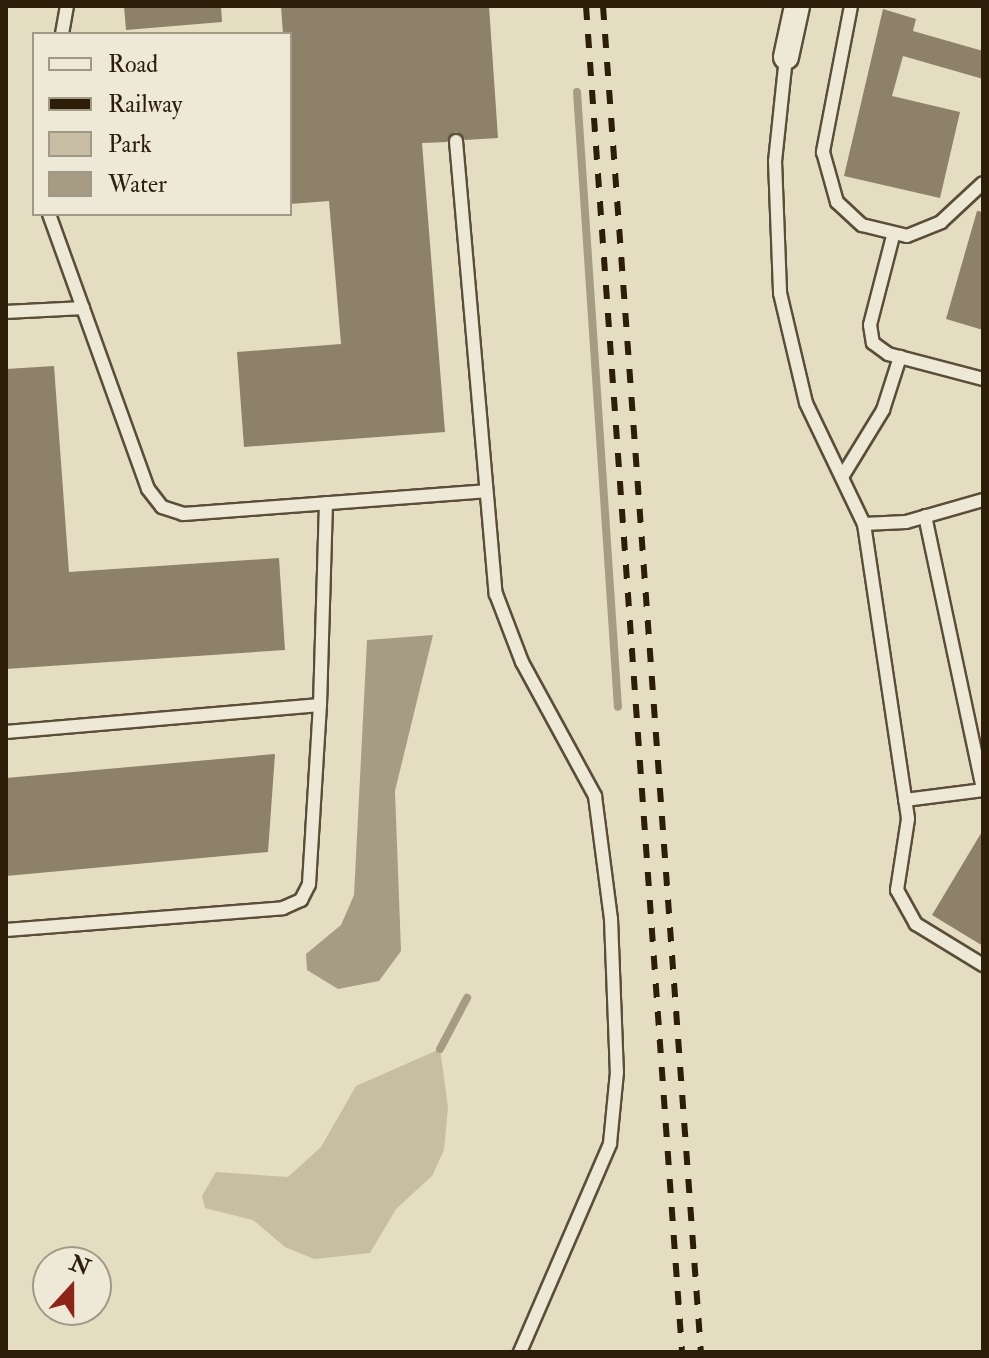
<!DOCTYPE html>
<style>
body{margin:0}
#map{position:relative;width:989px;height:1358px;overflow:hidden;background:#e5ddc1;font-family:"IM FELL Double Pica",serif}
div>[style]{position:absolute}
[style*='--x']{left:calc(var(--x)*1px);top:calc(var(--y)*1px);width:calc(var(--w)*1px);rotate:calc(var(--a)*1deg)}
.green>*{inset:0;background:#c6bda2}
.water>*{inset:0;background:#a69c83}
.stream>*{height:8px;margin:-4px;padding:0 4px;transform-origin:4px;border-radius:4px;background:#a69c83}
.building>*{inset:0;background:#8d8169}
.roads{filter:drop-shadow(2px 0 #5b4e38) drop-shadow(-2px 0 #5b4e38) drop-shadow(0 2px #5b4e38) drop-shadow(0 -2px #5b4e38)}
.service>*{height:12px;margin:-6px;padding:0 6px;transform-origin:6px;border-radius:6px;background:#eee9d7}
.minor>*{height:24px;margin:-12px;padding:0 12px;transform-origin:12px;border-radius:12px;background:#eee9d7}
.rail>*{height:6px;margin-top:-3px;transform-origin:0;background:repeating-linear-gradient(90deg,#2d1e0a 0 14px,transparent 0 28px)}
span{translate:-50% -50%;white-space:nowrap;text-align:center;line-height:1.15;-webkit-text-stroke:7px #eee9d7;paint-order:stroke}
.frame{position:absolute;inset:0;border:8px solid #2d1e0a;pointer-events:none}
.legend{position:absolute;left:32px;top:32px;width:260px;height:184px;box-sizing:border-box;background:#eee9d7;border:2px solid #a19885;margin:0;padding:10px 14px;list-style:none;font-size:24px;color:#2d1e0a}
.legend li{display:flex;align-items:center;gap:16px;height:40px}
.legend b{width:40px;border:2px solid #a19885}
.north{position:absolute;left:32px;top:1246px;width:80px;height:80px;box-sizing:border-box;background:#eee9d7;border:2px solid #a19885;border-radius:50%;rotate:21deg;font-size:22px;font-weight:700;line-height:32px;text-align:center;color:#2d1e0a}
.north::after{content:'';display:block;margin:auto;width:28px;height:36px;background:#8f2418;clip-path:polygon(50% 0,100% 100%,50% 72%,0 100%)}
</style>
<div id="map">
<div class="green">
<div style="clip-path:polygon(440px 1049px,448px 1107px,444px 1150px,432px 1176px,396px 1209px,370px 1253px,314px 1259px,285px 1247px,253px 1220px,205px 1208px,202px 1196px,216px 1172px,288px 1177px,321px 1147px,356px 1086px)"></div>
</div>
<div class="water">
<div style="clip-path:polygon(433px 635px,395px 791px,401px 951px,379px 981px,338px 989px,307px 970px,306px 954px,341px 925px,354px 895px,367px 640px)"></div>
</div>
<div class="stream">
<div style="--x:577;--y:92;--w:616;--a:86.19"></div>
<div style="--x:440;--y:1049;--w:58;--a:-62.1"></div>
</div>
<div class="building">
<div style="clip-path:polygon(124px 6px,221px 6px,222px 22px,126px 30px)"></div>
<div style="clip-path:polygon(281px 6px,489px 6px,498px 138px,465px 140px,456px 132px,447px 142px,422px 143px,445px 432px,244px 447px,237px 352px,341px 344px,329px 201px,290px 204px,290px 34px,283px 34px)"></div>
<div style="clip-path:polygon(883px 9px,916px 19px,913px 31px,983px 51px,983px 79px,903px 56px,892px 96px,960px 112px,940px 198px,844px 176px)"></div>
<div style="clip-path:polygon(977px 211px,983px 212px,983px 330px,946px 319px)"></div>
<div style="clip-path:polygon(54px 366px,69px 572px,279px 558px,285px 650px,6px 669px,6px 369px)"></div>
<div style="clip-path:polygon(275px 754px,268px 852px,6px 876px,6px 778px)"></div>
<div style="clip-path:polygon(983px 830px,983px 946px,932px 915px)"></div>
</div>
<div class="roads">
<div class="service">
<div style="--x:851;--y:6;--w:149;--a:100.9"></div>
<div style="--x:823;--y:152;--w:52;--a:74.4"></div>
<div style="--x:837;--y:202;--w:34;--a:43"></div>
<div style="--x:862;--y:225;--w:46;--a:13.7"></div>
<div style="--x:907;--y:236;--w:37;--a:-22"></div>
<div style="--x:941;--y:222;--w:57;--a:-42.9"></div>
<div style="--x:62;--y:34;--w:28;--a:-80"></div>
<div style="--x:786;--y:57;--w:105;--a:96"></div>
<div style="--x:775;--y:161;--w:132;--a:87.8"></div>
<div style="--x:780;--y:293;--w:113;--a:76.7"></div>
<div style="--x:806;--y:403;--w:134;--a:64.4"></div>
<div style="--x:864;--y:524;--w:298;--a:81.5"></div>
<div style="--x:908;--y:819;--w:72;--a:98.8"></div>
<div style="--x:897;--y:890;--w:39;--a:61"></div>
<div style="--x:916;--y:924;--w:79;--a:31.5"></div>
<div style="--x:456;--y:141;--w:455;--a:85"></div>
<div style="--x:496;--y:594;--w:73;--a:69.1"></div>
<div style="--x:522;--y:662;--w:153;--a:61.4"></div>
<div style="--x:595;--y:796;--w:124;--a:82.6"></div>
<div style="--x:611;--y:919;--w:153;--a:87.8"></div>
<div style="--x:617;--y:1072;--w:72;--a:95.6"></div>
<div style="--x:610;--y:1144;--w:227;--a:113.4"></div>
<div style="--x:49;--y:214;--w:292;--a:70.2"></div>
<div style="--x:148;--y:489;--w:23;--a:52"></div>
<div style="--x:162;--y:507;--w:22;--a:18"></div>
<div style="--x:183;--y:514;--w:304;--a:-4.3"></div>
<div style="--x:893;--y:236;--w:92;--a:104.5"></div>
<div style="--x:870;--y:325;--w:18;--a:81"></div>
<div style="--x:873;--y:343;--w:19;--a:36"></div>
<div style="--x:888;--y:354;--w:98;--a:14.7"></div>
<div style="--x:6;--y:312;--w:77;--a:-3"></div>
<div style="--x:842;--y:477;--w:79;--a:-58.5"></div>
<div style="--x:883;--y:410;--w:56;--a:-72.2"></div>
<div style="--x:925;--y:516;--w:280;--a:78"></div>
<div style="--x:864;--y:524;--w:42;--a:-2.7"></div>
<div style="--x:906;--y:522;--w:80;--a:-15.9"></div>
<div style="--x:6;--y:732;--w:315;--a:-4.9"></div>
<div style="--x:320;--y:705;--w:202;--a:-88.3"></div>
<div style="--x:905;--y:800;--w:79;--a:-7.3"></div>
<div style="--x:6;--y:930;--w:278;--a:-4.5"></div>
<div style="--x:283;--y:908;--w:20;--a:-24"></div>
<div style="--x:301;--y:900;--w:18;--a:-63"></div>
<div style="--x:309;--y:884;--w:179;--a:-86.5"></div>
</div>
<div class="minor">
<div style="--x:786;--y:57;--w:52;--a:-77.8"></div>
</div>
</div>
<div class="rail">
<div style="--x:586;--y:6;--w:1349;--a:85.92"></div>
<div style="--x:603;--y:6;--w:1350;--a:85.84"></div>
</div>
<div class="frame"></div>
<ul class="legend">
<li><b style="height:10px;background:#eee9d7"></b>Road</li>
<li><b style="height:10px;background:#2d1e0a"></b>Railway</li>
<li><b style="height:22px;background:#c6bda2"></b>Park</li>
<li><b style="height:22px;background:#a69c83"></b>Water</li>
</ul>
<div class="north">N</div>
</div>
